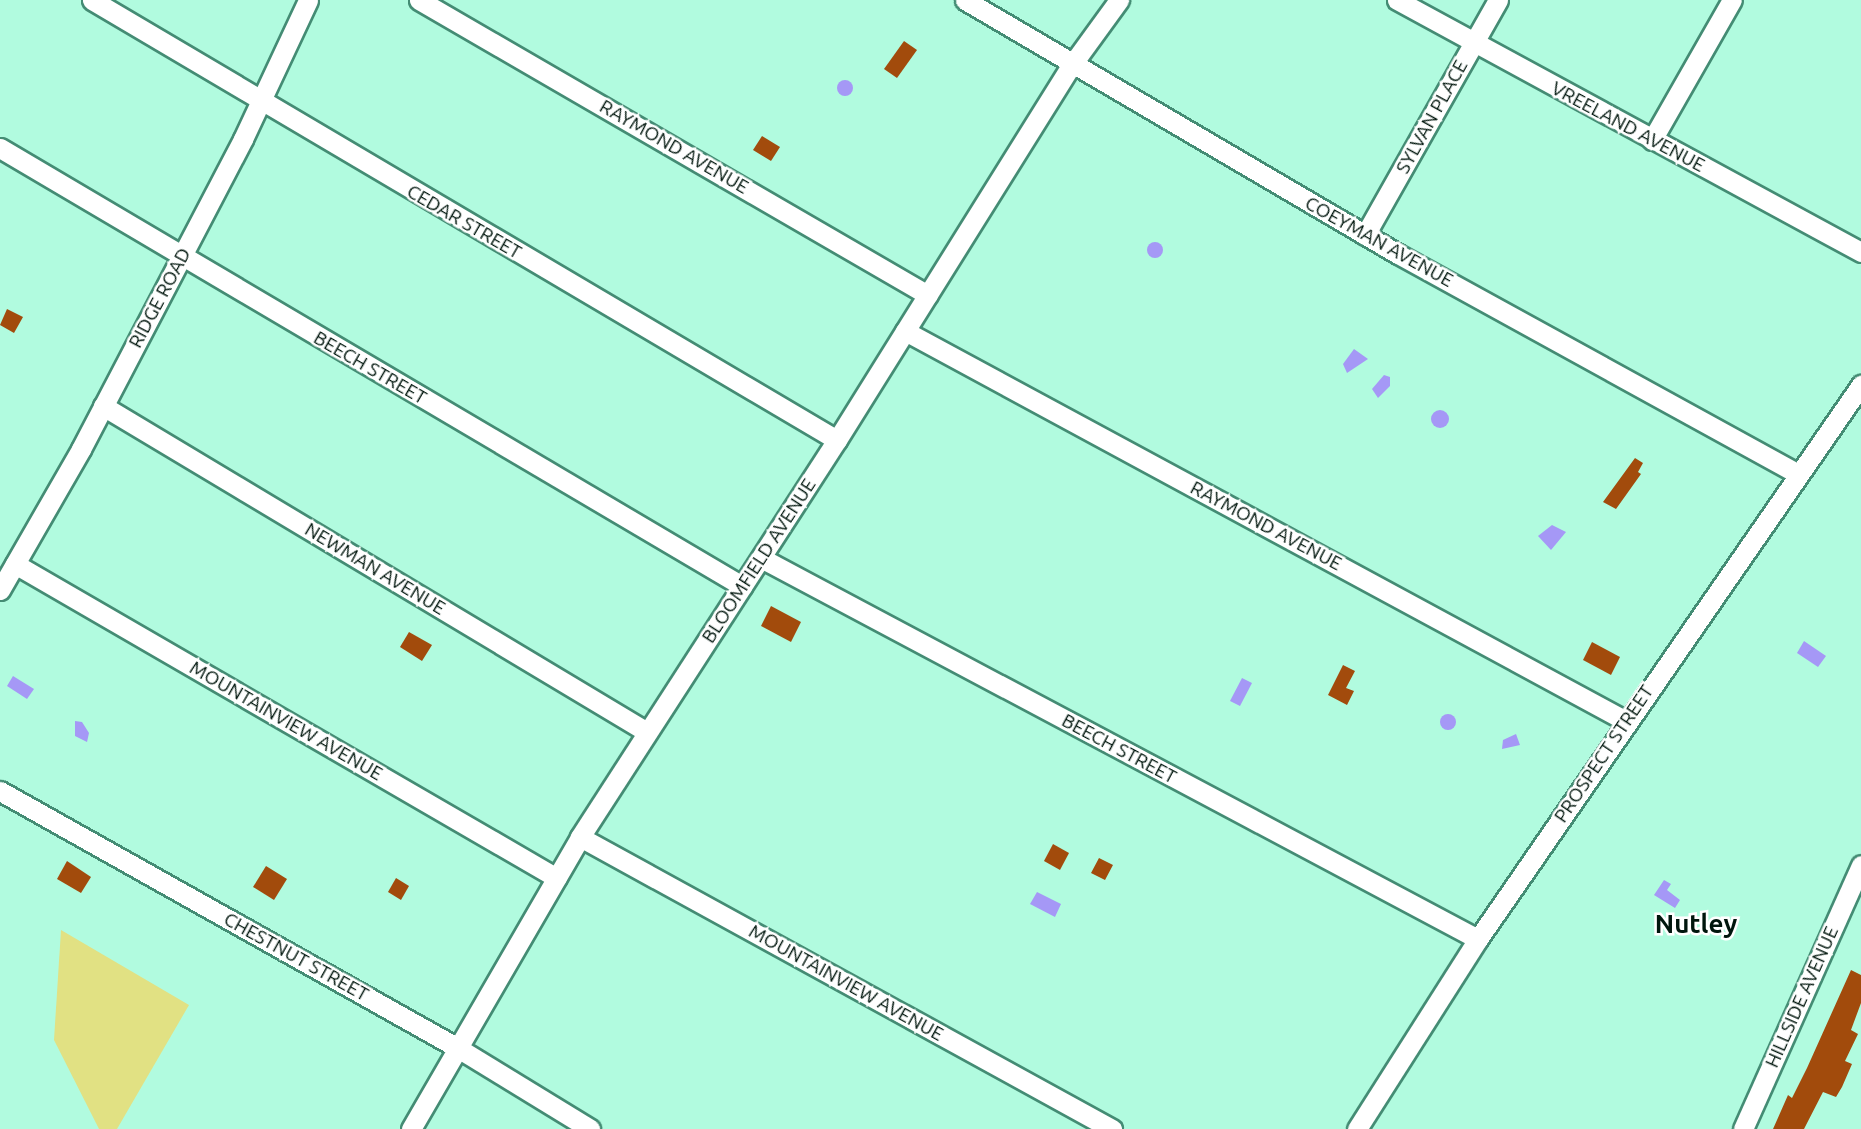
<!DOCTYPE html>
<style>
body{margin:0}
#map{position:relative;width:1861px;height:1129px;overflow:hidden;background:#b1fbdf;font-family:Ubuntu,sans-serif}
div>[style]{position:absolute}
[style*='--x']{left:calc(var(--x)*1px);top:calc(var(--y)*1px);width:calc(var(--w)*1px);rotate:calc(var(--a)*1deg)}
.green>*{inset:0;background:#e1e183}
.water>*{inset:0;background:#a598f6}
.round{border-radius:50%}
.building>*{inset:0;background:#a24b0c}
.roads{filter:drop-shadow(2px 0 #448c74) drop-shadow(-2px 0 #448c74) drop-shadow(0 2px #448c74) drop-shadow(0 -2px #448c74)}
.minor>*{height:19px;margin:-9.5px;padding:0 9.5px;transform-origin:9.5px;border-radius:9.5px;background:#fff}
span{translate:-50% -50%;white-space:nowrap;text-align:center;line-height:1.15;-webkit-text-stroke:5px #fff;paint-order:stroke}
.street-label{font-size:19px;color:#00160d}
.district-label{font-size:26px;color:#00160d;font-weight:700}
</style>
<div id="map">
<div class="green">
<div style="clip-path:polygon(61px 930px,189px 1005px,117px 1129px,99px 1129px,54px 1040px)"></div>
</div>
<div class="water">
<div class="round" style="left:837px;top:80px;width:16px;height:16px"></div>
<div class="round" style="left:1147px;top:242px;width:16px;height:16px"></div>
<div style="clip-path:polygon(1354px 349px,1368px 359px,1347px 373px,1343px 364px)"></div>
<div style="clip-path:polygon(1384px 375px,1390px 377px,1390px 386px,1378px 398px,1372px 389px)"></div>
<div class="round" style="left:1431px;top:410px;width:18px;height:18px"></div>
<div style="clip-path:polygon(1552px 525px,1566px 532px,1551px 550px,1538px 536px)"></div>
<div style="clip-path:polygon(1804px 641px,1826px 656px,1818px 667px,1797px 653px)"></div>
<div style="clip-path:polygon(13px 676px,34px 689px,27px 699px,7px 686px)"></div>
<div style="clip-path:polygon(1242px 678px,1252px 683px,1240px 706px,1230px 701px)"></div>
<div class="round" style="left:1440px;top:714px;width:16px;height:16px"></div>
<div style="clip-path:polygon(75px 721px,82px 722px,89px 733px,87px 742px,75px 736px)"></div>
<div style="clip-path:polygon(1516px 734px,1520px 745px,1502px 749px,1503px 740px)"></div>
<div style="clip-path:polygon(1664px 880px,1671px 884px,1667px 890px,1680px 900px,1675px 908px,1654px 895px)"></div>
<div style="clip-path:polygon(1037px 892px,1061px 904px,1055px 917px,1030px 904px)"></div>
</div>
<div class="building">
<div style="clip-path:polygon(904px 41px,917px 50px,897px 78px,884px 69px)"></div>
<div style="clip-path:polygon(762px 136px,780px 147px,771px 161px,753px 150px)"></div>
<div style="clip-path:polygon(7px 309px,23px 317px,14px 333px,0 325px)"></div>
<div style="clip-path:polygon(1635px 458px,1643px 463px,1638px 472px,1641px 474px,1616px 509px,1603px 502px)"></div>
<div style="clip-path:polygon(771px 606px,801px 622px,791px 642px,761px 626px)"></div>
<div style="clip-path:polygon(409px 632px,432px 645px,422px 661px,400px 647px)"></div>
<div style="clip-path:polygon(1592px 642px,1620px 657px,1611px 675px,1583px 660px)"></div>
<div style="clip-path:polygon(1343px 665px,1355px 671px,1346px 688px,1354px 691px,1347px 705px,1328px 695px)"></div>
<div style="clip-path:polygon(1053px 844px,1069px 853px,1060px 870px,1044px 861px)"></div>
<div style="clip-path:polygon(1099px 858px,1113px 865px,1105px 880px,1091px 873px)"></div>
<div style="clip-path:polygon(67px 861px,91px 877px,81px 893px,57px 879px)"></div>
<div style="clip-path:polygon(266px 866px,287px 879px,274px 900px,253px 887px)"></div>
<div style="clip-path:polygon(396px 878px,409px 886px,401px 900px,388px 892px)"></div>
<div style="clip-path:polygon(1851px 970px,1861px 975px,1861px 1003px,1851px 1030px,1858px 1034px,1845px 1061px,1852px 1064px,1842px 1087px,1836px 1097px,1823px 1092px,1804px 1129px,1773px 1129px,1788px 1095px,1792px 1098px,1807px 1068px)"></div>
</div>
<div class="roads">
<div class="minor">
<div style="--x:92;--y:0;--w:865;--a:30.57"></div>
<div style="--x:419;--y:0;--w:588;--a:30.1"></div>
<div style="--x:965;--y:0;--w:502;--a:30.4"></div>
<div style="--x:1398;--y:254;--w:457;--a:28.8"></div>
<div style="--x:1397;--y:0;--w:528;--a:28.51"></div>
<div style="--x:1652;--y:140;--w:161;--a:-60.3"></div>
<div style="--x:0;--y:148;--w:862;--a:30.55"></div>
<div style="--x:1365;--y:235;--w:270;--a:-60.5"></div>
<div style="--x:905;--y:331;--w:820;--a:28.41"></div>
<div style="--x:103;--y:406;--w:634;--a:30.93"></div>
<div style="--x:761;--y:558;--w:812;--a:27.99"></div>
<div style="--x:15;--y:564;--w:626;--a:30.09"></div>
<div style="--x:0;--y:590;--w:163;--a:-60.1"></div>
<div style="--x:81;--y:449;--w:350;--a:-62.4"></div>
<div style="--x:243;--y:139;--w:153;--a:-64.9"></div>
<div style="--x:0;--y:791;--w:525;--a:29.3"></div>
<div style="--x:458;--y:1048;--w:155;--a:31.5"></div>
<div style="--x:580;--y:837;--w:607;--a:28.76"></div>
<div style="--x:411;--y:1129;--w:337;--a:-59.9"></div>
<div style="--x:580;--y:837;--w:473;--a:-57.1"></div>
<div style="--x:837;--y:440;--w:441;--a:-58"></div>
<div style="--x:1071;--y:66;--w:82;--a:-54"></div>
<div style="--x:1357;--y:1129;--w:225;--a:-57.5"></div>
<div style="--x:1478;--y:939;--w:674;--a:-55.34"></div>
<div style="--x:1743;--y:1129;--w:289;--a:-65.9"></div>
</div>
</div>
<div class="street-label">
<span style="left:1432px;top:117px;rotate:-61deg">SYLVAN PLACE</span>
<span style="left:1628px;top:127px;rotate:28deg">VREELAND AVENUE</span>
<span style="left:674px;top:147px;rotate:30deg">RAYMOND AVENUE</span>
<span style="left:464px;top:222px;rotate:30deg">CEDAR STREET</span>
<span style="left:1379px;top:242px;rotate:29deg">COEYMAN AVENUE</span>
<span style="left:160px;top:298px;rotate:-62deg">RIDGE ROAD</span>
<span style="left:370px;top:368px;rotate:30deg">BEECH STREET</span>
<span style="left:1266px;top:526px;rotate:28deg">RAYMOND AVENUE</span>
<span style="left:759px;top:561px;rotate:-57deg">BLOOMFIELD AVENUE</span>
<span style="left:375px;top:569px;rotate:31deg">NEWMAN AVENUE</span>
<span style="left:286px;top:721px;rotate:30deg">MOUNTAINVIEW AVENUE</span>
<span style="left:1119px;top:749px;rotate:28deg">BEECH STREET</span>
<span style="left:1604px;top:754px;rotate:-56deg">PROSPECT STREET</span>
<span style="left:296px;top:957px;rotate:29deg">CHESTNUT STREET</span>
<span style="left:846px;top:983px;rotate:29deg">MOUNTAINVIEW AVENUE</span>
<span style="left:1802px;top:997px;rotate:-66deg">HILLSIDE AVENUE</span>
</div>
<div class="district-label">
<span style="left:1696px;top:924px">Nutley</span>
</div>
</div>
